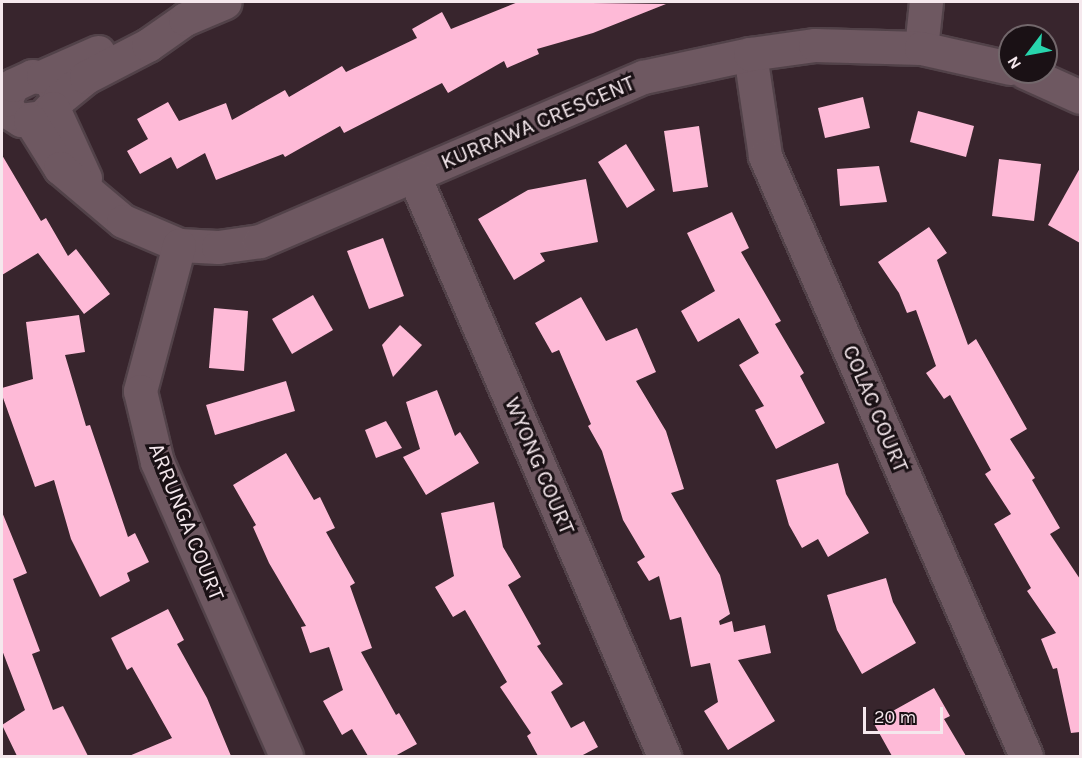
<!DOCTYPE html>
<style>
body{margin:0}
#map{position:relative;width:1082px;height:758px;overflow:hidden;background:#38252d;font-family:Karla,sans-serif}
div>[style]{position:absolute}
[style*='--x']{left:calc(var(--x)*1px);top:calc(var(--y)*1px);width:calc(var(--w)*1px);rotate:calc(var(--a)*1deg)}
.building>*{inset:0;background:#febad7}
.roads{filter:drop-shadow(2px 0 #524249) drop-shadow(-2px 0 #524249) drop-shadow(0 2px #524249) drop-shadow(0 -2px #524249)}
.minor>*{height:33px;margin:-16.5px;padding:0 16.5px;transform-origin:16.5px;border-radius:16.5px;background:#6e5861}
span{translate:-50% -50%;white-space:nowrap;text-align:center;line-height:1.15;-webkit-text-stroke:6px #1a1115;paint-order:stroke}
.street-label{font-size:22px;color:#f5e8ed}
.frame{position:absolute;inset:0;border:3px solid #f5e8ed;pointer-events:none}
.north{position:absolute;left:998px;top:24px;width:60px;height:60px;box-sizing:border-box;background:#1a1115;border:2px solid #72676b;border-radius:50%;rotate:238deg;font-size:16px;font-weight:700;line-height:24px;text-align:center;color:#f5e8ed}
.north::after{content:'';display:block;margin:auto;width:21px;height:27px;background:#28d5ad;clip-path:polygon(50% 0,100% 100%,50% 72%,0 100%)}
.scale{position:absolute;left:863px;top:707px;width:80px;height:27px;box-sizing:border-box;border:3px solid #f5e8ed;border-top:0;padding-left:8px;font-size:18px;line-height:21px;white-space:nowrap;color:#f5e8ed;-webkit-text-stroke:4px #1a1115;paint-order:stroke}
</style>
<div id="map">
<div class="building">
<div style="clip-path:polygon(518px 2px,666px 4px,593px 33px,537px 49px,539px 54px,507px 68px,504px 61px,448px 93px,442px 83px,344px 133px,340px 126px,285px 157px,283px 154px,216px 180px,205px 153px,177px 169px,171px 157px,140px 174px,127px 151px,148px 139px,137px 119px,168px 102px,179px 121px,226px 103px,232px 120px,285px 90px,289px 97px,342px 66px,346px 72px,417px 38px,412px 29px,442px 12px,451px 29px)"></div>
<div style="clip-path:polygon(863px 97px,870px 128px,825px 138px,818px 108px)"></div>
<div style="clip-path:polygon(918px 111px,974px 126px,966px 157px,910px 142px)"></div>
<div style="clip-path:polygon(699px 126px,708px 187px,673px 192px,664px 131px)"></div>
<div style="clip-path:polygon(626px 144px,655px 190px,627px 208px,598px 162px)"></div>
<div style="clip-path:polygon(2px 155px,41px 221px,46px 218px,68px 256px,76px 249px,110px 294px,84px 314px,38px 253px,2px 275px)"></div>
<div style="clip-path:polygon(999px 159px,1041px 164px,1034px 221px,992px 216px)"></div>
<div style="clip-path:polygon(879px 166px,887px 202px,840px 206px,837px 169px)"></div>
<div style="clip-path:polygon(1080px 168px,1080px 243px,1048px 225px)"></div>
<div style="clip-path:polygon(586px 179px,598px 242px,540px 253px,545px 261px,514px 280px,478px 219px,528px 190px)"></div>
<div style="clip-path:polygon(732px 212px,749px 248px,741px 252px,781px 321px,775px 324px,804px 373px,800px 376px,825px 423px,776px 449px,755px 410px,764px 406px,739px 365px,759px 353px,739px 318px,698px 342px,681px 311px,715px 291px,687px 233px)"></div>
<div style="clip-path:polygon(929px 227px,947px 253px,937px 260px,968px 345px,976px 339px,1027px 429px,1010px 439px,1035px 478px,1032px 480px,1060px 528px,1050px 534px,1080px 579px,1080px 732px,1071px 733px,1057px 668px,1053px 669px,1041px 639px,1056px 633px,1027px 591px,1031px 588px,994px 524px,1011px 514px,985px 474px,991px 470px,950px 395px,944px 399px,926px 373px,936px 366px,916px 310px,907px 313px,899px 293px,878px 262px)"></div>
<div style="clip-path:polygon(383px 238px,404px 296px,369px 309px,347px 251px)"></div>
<div style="clip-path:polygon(313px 295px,333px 330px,292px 354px,272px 319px)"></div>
<div style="clip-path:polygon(581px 297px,606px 341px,637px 328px,656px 372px,636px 381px,666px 431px,684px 489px,671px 493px,720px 575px,730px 614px,719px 621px,720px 625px,732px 621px,734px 632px,765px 625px,771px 653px,738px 660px,775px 721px,728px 750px,704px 711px,718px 702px,710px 663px,691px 667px,681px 617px,670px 620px,659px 576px,649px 581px,637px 562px,645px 557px,623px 520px,602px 451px,588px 426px,591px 424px,559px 350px,552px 353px,535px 323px)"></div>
<div style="clip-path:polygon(214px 308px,248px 311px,244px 371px,209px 368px)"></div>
<div style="clip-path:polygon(79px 315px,85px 352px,65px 355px,86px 426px,90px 425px,128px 537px,135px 533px,149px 562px,127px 573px,130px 581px,100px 597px,71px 539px,54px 480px,35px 487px,2px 395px,2px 388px,33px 379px,26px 322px)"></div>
<div style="clip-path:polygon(400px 325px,422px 345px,393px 377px,382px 345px)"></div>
<div style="clip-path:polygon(286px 381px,295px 411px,215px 435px,206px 405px)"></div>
<div style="clip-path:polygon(437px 390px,455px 436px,460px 432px,479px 463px,426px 495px,403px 457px,420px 449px,406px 402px)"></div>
<div style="clip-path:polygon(386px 421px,402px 448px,376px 458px,365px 430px)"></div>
<div style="clip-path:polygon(286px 453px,314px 500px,320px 497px,335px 528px,326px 532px,355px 583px,350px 586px,372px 648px,361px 652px,396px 715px,399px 713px,417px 744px,395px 756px,368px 756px,352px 729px,342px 735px,323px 701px,343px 690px,329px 647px,310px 653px,301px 627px,306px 626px,269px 563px,253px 527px,256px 525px,233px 485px)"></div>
<div style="clip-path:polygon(838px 463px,846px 494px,869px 533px,828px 557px,818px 539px,802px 548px,789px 525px,776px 480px)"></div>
<div style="clip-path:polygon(494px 502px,503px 547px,521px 577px,508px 585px,541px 644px,537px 646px,563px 684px,551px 692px,571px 728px,584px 721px,598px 747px,581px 756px,538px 756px,527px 736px,531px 733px,500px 687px,507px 682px,465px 610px,453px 617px,435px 587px,454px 576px,441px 513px)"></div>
<div style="clip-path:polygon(2px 512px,27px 573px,13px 579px,40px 651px,32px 654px,53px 710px,63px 706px,88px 756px,17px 756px,2px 725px,25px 710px,2px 650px)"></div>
<div style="clip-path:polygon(886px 578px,893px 602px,916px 643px,862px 674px,837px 630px,827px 595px)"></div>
<div style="clip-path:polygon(168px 609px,184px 640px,177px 644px,207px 698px,231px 756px,129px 756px,172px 738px,132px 667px,127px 670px,111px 638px)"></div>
<div style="clip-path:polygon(934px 688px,950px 716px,944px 719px,966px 756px,892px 756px,873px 722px)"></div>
</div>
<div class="roads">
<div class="minor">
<div style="--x:921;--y:48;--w:46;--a:-83.8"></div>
<div style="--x:750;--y:54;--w:103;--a:81.6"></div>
<div style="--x:765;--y:156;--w:654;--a:66.49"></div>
<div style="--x:1025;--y:72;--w:60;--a:24.4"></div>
<div style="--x:32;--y:76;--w:18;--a:9"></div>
<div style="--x:50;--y:79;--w:22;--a:66"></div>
<div style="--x:59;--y:99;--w:25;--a:133"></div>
<div style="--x:42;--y:117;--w:21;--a:172"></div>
<div style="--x:21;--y:120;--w:13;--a:-148"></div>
<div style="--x:10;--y:113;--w:14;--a:-111"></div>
<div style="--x:5;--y:100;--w:17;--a:-62"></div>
<div style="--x:13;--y:85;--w:21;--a:-25"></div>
<div style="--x:43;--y:76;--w:60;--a:-23.6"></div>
<div style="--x:59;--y:99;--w:35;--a:-39"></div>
<div style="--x:86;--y:77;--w:70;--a:-27.3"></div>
<div style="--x:148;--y:45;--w:45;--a:-35.1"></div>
<div style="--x:185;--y:19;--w:43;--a:-23"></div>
<div style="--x:53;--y:108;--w:77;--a:65.4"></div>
<div style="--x:30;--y:120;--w:57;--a:58"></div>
<div style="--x:60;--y:168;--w:82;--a:40.1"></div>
<div style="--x:123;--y:221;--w:61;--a:23.2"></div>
<div style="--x:179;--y:245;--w:39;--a:3"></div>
<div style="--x:218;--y:247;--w:42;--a:-8.1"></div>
<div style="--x:260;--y:241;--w:417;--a:-23.2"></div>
<div style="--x:643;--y:77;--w:109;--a:-12.1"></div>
<div style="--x:750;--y:54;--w:66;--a:-7.9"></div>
<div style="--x:815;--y:45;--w:106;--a:1.6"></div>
<div style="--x:921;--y:48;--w:91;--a:12.7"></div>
<div style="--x:414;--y:176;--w:632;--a:66.68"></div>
<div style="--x:179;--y:245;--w:151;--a:105"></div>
<div style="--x:140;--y:391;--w:73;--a:76.5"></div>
<div style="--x:157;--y:462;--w:321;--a:66.3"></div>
</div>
</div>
<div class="street-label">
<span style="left:538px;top:123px;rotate:-23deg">KURRAWA CRESCENT</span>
<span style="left:875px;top:409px;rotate:67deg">COLAC COURT</span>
<span style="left:539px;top:466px;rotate:67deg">WYONG COURT</span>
<span style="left:186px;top:522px;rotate:68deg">ARRUNGA COURT</span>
</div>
<div class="frame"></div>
<div class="north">N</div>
<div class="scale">20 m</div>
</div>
